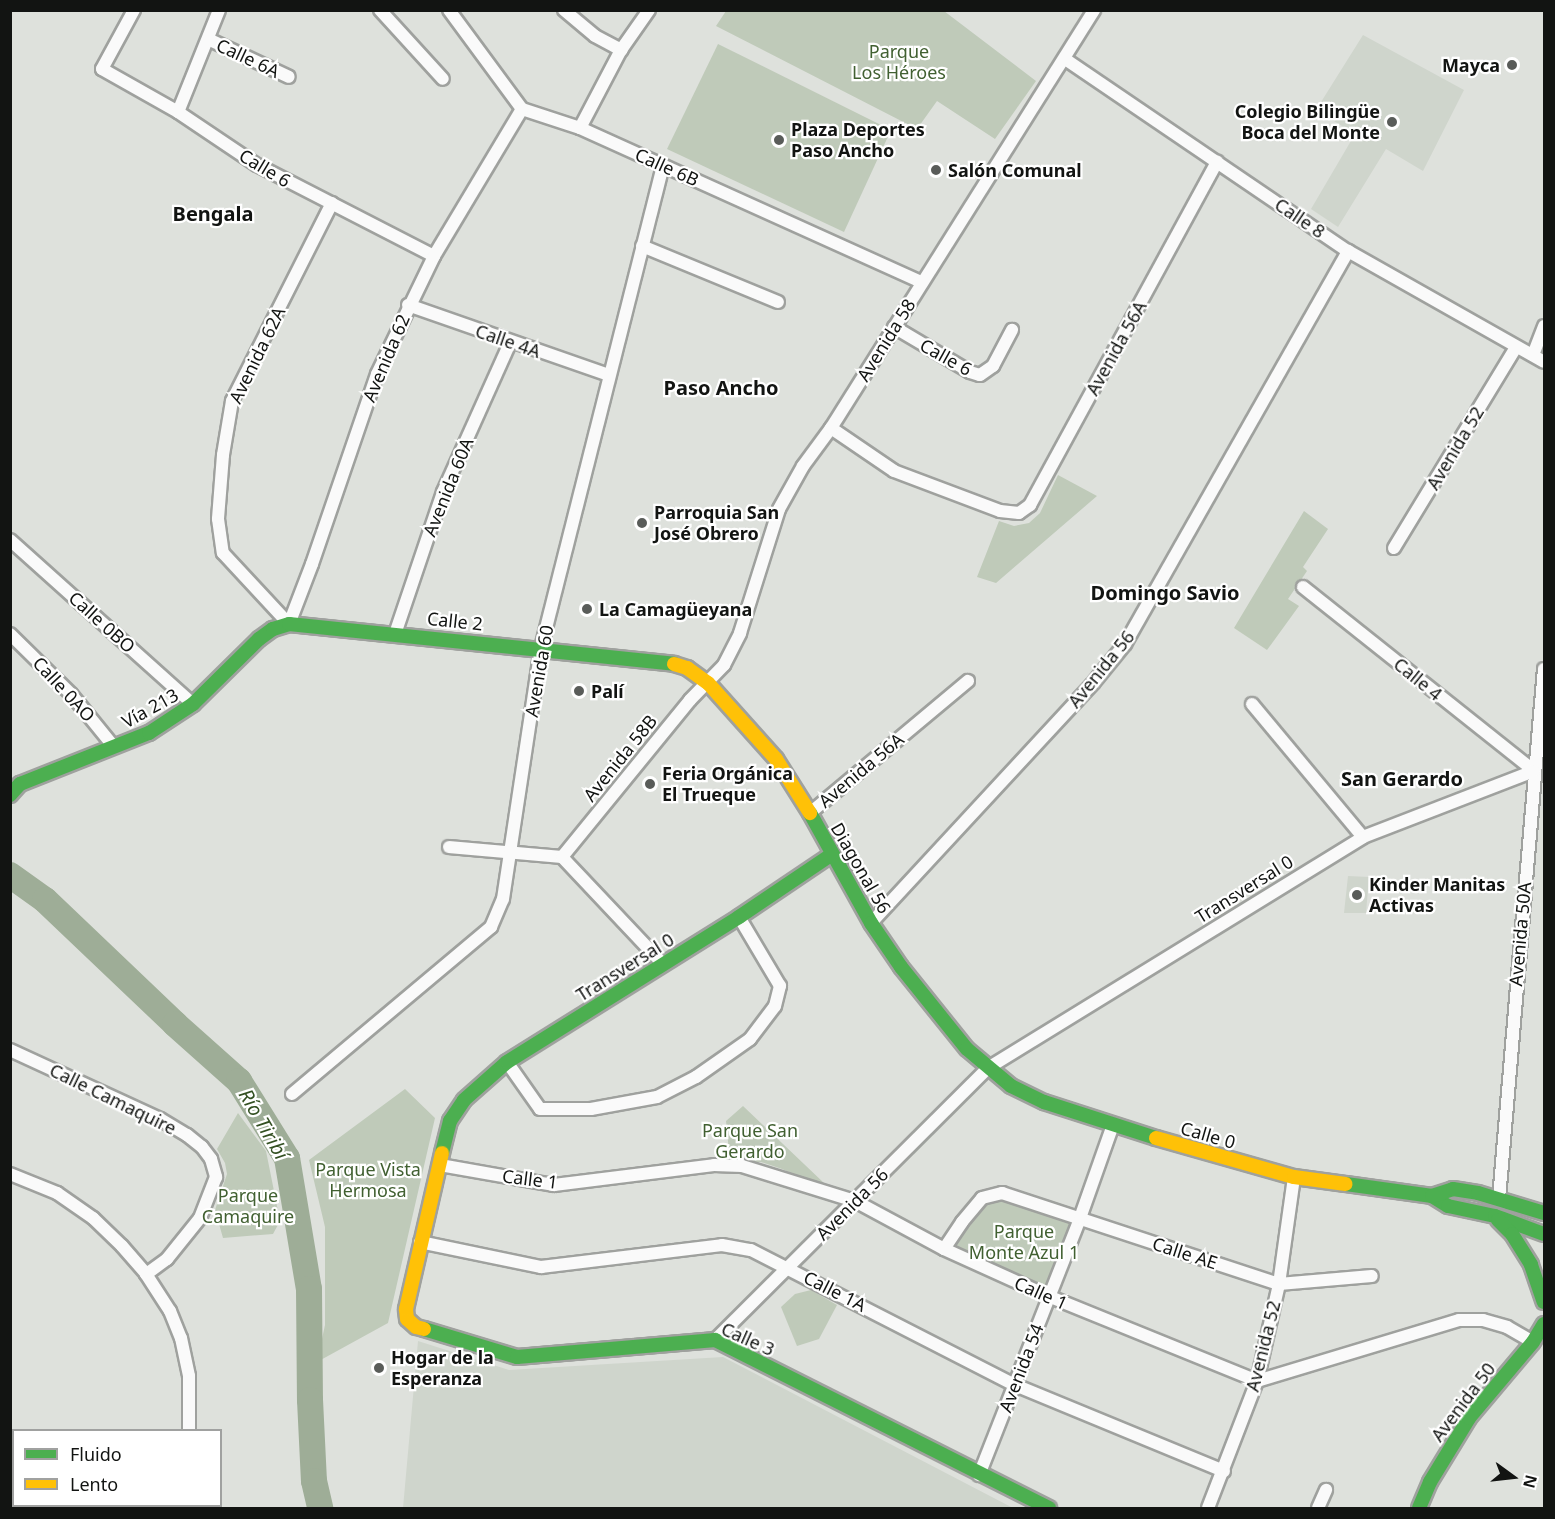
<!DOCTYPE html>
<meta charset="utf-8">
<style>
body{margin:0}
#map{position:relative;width:1555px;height:1519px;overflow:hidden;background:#dee1dc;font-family:"Noto Sans",sans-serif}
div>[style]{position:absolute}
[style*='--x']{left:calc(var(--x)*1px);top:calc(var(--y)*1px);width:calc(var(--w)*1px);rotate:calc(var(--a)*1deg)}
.built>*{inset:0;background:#cfd5cc}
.green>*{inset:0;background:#bfcab9}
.river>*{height:26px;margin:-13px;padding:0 13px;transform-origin:13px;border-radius:13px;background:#9ead97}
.roads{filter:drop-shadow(2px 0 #9fa19e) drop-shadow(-2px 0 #9fa19e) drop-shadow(0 2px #9fa19e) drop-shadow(0 -2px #9fa19e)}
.street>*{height:12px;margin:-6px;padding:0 6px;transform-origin:6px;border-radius:6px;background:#fafafa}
.fast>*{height:14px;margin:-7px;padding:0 7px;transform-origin:7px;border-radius:7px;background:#4caf50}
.slow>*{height:14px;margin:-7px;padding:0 7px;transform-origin:7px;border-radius:7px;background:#ffc107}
.dots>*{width:16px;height:16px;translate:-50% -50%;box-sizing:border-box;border:3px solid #fff;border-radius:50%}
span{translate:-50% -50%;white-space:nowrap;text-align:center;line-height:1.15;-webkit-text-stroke:4.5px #fff;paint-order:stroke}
.park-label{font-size:18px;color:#416031}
.street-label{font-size:18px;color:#121412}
.poi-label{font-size:18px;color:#121412;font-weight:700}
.right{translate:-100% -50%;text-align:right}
.left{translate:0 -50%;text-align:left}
.neighbourhood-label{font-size:20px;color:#121412;font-weight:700}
.water-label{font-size:20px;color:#335022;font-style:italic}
.frame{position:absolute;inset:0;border:12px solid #121412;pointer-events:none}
.legend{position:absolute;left:12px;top:1429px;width:210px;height:78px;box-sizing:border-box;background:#fff;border:2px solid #a0a1a0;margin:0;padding:8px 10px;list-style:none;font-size:18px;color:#121412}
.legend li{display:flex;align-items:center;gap:12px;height:30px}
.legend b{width:30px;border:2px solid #a0a1a0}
.north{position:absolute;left:1483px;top:1447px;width:60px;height:60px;-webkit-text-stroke:4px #fff;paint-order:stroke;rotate:105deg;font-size:16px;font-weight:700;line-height:24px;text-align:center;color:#121412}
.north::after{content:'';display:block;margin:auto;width:21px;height:27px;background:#121412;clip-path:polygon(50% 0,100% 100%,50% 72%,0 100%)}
</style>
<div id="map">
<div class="built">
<div style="clip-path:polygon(1363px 35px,1464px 90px,1423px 171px,1386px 149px,1338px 227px,1311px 209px,1355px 134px,1316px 110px)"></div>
<div style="clip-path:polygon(1348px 876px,1369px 877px,1366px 913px,1344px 913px)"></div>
<div style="clip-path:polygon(418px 1341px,509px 1370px,723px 1357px,1013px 1508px,403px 1508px)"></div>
</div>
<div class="green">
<div style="clip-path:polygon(726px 11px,944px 11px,1036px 81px,995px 139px,937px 101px,917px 129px,716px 26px)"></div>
<div style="clip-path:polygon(718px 44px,891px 130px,844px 232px,667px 149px)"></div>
<div style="clip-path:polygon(1058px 475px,1097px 496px,996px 583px,977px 577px,999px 521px,1014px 526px,1029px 523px,1040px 513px)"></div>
<div style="clip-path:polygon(1304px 511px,1328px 529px,1303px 567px,1307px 571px,1288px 599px,1299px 606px,1267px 650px,1234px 628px)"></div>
<div style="clip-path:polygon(405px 1089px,435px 1118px,388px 1323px,317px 1362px,325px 1325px,325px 1227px,309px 1160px)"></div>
<div style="clip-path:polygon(743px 1106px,825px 1184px,825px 1189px,782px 1169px,761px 1162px,730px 1162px,726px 1121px)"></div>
<div style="clip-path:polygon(238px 1113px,266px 1151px,280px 1221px,273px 1234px,223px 1238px,215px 1210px,227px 1174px,225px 1163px,217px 1149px)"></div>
<div style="clip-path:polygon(997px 1197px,1006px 1198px,1071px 1222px,1043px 1291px,953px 1246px,973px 1218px,987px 1203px)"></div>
<div style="clip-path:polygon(811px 1290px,837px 1305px,819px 1339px,797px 1346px,781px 1307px,795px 1294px)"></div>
</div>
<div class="river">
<div style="--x:10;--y:875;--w:43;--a:35.5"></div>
<div style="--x:45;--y:900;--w:180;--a:43.6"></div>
<div style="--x:175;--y:1024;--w:86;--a:41.7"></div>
<div style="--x:239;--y:1081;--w:91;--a:58.1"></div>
<div style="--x:287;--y:1158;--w:133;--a:80.5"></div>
<div style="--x:309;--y:1289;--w:111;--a:89.5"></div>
<div style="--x:310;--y:1400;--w:81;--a:87.2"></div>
<div style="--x:314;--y:1481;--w:28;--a:77"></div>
</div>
<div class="roads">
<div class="street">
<div style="--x:134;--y:10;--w:67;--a:118.5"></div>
<div style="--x:102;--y:69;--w:87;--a:29.5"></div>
<div style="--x:178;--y:112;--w:95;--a:33.9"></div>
<div style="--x:257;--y:165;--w:199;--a:27.2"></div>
<div style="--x:380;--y:10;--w:93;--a:47.6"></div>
<div style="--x:449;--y:10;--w:123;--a:53.6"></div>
<div style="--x:522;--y:109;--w:61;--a:18.1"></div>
<div style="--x:580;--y:128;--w:374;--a:24.3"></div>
<div style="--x:564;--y:10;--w:40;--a:40"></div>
<div style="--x:595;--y:36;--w:30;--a:28"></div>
<div style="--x:208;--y:39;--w:89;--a:25.1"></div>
<div style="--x:1065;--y:59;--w:342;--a:34.2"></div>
<div style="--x:1348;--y:251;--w:225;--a:29.5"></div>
<div style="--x:178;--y:112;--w:110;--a:-68.1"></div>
<div style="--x:580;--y:128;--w:88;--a:-62.3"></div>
<div style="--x:621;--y:50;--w:49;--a:-55"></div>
<div style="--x:332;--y:203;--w:222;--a:116.8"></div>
<div style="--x:232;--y:401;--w:55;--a:99.5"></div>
<div style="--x:223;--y:455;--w:64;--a:94.5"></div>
<div style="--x:218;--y:519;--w:34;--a:82"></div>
<div style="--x:223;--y:553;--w:97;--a:47.1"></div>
<div style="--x:289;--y:624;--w:64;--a:-69"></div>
<div style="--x:312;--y:564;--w:201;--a:-71.1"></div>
<div style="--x:377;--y:374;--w:131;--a:-64.2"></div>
<div style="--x:434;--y:256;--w:171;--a:-59.1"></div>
<div style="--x:642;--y:246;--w:147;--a:22.4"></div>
<div style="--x:408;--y:305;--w:213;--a:19.2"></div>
<div style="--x:894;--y:327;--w:88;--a:30.6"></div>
<div style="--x:970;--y:372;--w:10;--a:17"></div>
<div style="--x:980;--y:375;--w:16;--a:-35"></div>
<div style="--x:993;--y:366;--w:41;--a:-62.2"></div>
<div style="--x:1533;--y:355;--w:31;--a:-69"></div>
<div style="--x:831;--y:428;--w:76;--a:34.3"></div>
<div style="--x:894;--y:471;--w:113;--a:20.7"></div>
<div style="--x:1000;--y:511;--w:19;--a:6"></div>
<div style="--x:1019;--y:513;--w:14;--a:-36"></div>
<div style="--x:1030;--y:505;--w:391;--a:-61.4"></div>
<div style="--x:10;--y:540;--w:246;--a:41.9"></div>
<div style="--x:1394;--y:548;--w:235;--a:-58.7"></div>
<div style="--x:1303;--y:587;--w:295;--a:38.5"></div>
<div style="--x:10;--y:634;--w:86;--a:44.5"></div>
<div style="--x:71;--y:694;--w:68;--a:50.9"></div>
<div style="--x:395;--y:634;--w:150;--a:-71.3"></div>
<div style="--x:443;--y:492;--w:163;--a:-65.8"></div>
<div style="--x:1252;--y:704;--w:173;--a:50.2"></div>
<div style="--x:810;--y:813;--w:206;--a:-39.9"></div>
<div style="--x:449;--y:847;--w:113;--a:5.1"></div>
<div style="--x:562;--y:857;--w:147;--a:46.7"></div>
<div style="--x:562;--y:857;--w:203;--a:-50.8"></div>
<div style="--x:690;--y:700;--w:49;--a:-45.8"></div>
<div style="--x:724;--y:665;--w:36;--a:-63"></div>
<div style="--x:740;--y:633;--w:130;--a:-72.5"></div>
<div style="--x:779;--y:509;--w:49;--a:-60.8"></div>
<div style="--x:803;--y:466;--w:47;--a:-53.6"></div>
<div style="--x:831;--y:428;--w:494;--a:-57.8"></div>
<div style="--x:871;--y:923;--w:328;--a:-47.2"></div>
<div style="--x:1094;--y:682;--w:49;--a:-50.8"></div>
<div style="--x:1125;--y:644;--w:452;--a:-60.4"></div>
<div style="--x:10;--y:1050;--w:165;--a:24.7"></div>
<div style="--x:160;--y:1119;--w:31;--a:31"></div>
<div style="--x:187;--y:1135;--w:19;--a:39"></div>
<div style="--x:202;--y:1147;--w:15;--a:53"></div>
<div style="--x:211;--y:1159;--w:19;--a:74"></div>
<div style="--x:216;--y:1177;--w:44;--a:111.3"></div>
<div style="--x:200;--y:1218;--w:53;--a:128.8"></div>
<div style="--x:167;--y:1259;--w:26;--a:144"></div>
<div style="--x:507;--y:1062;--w:57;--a:54.9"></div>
<div style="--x:540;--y:1109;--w:51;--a:0"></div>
<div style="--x:591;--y:1109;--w:67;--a:-10.3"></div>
<div style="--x:657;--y:1097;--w:44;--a:-27.1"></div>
<div style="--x:696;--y:1077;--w:66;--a:-35.1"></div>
<div style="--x:750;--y:1039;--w:41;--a:-52.9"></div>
<div style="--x:775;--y:1006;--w:21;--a:-76"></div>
<div style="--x:780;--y:986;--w:80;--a:-120.7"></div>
<div style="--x:292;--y:1094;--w:260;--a:-40"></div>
<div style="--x:491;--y:927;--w:30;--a:-67"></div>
<div style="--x:503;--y:899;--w:254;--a:-81.4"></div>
<div style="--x:541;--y:648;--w:498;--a:-75.8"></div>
<div style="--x:440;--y:1165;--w:116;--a:10"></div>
<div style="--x:554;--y:1185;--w:161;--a:-7.1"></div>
<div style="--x:714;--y:1165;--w:28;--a:2"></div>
<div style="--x:742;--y:1166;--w:118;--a:17.2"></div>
<div style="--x:855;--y:1201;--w:101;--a:28.3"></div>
<div style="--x:944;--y:1249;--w:114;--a:24.3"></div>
<div style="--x:1048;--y:1296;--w:226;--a:22.1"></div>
<div style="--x:1257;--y:1381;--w:211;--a:-16.8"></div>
<div style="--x:1459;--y:1320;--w:24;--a:0"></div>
<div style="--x:1483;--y:1320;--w:25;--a:16"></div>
<div style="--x:1507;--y:1327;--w:30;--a:30"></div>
<div style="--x:10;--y:1174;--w:51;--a:22"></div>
<div style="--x:57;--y:1193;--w:44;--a:34.8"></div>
<div style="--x:93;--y:1218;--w:40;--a:44"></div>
<div style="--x:122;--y:1246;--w:37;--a:49"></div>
<div style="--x:146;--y:1274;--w:44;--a:57"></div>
<div style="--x:170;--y:1311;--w:29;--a:68"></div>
<div style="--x:181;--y:1338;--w:39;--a:78"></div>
<div style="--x:189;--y:1376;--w:54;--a:90"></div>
<div style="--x:1499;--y:1199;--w:532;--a:-85.15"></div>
<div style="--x:420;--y:1242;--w:124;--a:11.7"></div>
<div style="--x:541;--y:1267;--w:182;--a:-6.9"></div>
<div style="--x:722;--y:1245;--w:29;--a:10"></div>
<div style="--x:751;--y:1250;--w:297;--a:27.1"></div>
<div style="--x:1015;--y:1385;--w:226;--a:22.4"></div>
<div style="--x:944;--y:1249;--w:32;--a:-56"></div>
<div style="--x:962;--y:1222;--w:31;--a:-50"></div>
<div style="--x:982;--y:1198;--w:21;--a:-14"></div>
<div style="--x:1002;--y:1193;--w:292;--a:18.2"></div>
<div style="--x:1279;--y:1284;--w:93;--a:-4.9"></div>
<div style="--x:715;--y:1340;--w:385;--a:-44.9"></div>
<div style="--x:988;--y:1068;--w:440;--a:-31.6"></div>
<div style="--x:1363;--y:837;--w:183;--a:-21.1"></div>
<div style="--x:979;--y:1475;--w:276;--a:-68.5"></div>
<div style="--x:1080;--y:1218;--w:99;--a:-70.5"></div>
<div style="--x:163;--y:1508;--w:3;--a:-45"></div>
<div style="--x:1208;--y:1508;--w:136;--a:-68.9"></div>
<div style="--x:1257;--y:1381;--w:99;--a:-77.2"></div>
<div style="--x:1279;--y:1284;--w:108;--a:-82"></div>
<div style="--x:1318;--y:1508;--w:20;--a:-66"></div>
</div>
<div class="fast">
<div style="--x:10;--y:795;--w:15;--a:-48"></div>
<div style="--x:20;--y:784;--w:139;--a:-21.6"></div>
<div style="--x:149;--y:733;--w:53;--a:-33.4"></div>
<div style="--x:193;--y:704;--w:93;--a:-44.6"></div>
<div style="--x:259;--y:639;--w:17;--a:-36"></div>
<div style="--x:273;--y:629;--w:17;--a:-17"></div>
<div style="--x:289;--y:624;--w:387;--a:5.9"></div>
<div style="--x:810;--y:813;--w:126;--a:61"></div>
<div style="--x:871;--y:923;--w:53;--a:55.7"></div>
<div style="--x:901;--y:967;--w:105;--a:51.2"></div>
<div style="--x:967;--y:1049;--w:57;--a:40.1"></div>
<div style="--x:1011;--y:1086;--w:37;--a:26"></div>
<div style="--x:1044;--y:1102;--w:118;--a:17.8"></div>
<div style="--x:442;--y:1153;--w:33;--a:-76"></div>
<div style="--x:450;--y:1121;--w:25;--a:-56"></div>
<div style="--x:464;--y:1100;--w:57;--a:-41.5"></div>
<div style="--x:507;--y:1062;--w:274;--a:-32"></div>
<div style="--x:739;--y:917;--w:111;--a:-34"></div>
<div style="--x:1346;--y:1184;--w:87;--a:7.9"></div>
<div style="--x:1432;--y:1196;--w:19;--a:32"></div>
<div style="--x:1448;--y:1206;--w:48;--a:12"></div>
<div style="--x:1495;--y:1216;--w:52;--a:20.2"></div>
<div style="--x:1432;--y:1196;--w:22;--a:-18"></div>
<div style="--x:1453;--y:1189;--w:25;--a:9"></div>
<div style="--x:1478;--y:1193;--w:69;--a:16.9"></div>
<div style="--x:1498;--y:1220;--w:20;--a:45"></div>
<div style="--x:1512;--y:1234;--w:36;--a:58"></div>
<div style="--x:1531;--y:1265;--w:39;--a:71"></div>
<div style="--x:424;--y:1329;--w:97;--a:16.8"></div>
<div style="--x:517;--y:1357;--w:199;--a:-4.9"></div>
<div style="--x:715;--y:1340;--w:374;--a:26.7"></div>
<div style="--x:1419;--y:1508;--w:28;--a:-67"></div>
<div style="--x:1430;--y:1482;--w:75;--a:-58.6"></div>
<div style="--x:1469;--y:1418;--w:99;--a:-49.9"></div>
<div style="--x:1533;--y:1342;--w:21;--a:-59"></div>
</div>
<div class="slow">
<div style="--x:674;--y:664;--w:14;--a:17"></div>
<div style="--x:687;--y:668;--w:26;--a:36"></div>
<div style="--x:708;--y:683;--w:102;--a:48.2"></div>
<div style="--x:776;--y:759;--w:64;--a:57.8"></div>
<div style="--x:1156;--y:1138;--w:143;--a:15.8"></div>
<div style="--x:1294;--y:1177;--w:52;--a:7.7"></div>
<div style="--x:424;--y:1329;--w:8;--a:-166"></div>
<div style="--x:416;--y:1327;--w:12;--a:-138"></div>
<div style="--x:407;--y:1319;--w:10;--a:-96"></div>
<div style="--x:406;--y:1309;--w:160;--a:-77"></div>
</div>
</div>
<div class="dots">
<div style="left:1512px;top:65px;background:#595c59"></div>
<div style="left:1392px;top:122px;background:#595c59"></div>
<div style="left:779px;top:140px;background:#595c59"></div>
<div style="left:936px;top:170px;background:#595c59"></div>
<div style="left:642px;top:523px;background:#595c59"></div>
<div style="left:587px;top:609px;background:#595c59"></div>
<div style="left:579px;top:691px;background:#595c59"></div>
<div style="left:650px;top:784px;background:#595c59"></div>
<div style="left:1357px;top:895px;background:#595c59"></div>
<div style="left:379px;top:1368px;background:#595c59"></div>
</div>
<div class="park-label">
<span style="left:899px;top:62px">Parque<br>Los Héroes</span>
<span style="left:750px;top:1141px">Parque San<br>Gerardo</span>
<span style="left:368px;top:1180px">Parque Vista<br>Hermosa</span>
<span style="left:248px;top:1206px">Parque<br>Camaquire</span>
<span style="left:1024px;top:1242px">Parque<br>Monte Azul 1</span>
</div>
<div class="street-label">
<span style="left:248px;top:58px;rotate:25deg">Calle 6A</span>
<span style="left:667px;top:167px;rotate:24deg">Calle 6B</span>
<span style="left:265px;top:168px;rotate:31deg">Calle 6</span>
<span style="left:1300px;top:218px;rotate:34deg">Calle 8</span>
<span style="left:886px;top:340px;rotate:-58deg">Avenida 58</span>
<span style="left:508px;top:341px;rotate:19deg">Calle 4A</span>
<span style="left:1116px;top:348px;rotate:-61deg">Avenida 56A</span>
<span style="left:257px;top:355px;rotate:-64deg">Avenida 62A</span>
<span style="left:946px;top:357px;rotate:29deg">Calle 6</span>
<span style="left:386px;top:358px;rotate:-67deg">Avenida 62</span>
<span style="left:1455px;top:448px;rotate:-59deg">Avenida 52</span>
<span style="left:448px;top:487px;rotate:-68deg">Avenida 60A</span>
<span style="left:455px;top:621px;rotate:6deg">Calle 2</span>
<span style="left:102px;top:622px;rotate:42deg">Calle 0BO</span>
<span style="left:1101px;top:669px;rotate:-51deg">Avenida 56</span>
<span style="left:539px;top:671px;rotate:-80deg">Avenida 60</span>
<span style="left:1418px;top:679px;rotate:39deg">Calle 4</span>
<span style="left:64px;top:689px;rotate:47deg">Calle 0AO</span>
<span style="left:150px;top:708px;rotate:-29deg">Vía 213</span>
<span style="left:620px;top:758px;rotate:-51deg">Avenida 58B</span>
<span style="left:861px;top:770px;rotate:-40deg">Avenida 56A</span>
<span style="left:861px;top:868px;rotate:60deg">Diagonal 56</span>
<span style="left:1244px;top:889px;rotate:-32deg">Transversal 0</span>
<span style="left:1520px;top:934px;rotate:-85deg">Avenida 50A</span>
<span style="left:625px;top:967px;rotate:-32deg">Transversal 0</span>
<span style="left:113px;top:1099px;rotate:26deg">Calle Camaquire</span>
<span style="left:1208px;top:1135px;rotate:16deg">Calle 0</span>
<span style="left:530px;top:1179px;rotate:7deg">Calle 1</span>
<span style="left:852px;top:1204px;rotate:-45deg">Avenida 56</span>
<span style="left:1185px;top:1253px;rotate:18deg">Calle AE</span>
<span style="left:835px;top:1291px;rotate:27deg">Calle 1A</span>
<span style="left:1041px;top:1293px;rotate:24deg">Calle 1</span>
<span style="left:748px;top:1339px;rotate:24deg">Calle 3</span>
<span style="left:1263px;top:1346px;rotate:-76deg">Avenida 52</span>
<span style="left:1021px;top:1368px;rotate:-69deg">Avenida 54</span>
<span style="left:1463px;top:1402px;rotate:-53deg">Avenida 50</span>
</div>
<div class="poi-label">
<span class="right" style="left:1500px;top:65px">Mayca</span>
<span class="right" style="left:1380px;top:122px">Colegio Bilingüe<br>Boca del Monte</span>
<span class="left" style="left:791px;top:140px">Plaza Deportes<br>Paso Ancho</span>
<span class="left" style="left:948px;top:170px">Salón Comunal</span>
<span class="left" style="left:654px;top:523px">Parroquia San<br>José Obrero</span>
<span class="left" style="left:599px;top:609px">La Camagüeyana</span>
<span class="left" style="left:591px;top:691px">Palí</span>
<span class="left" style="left:662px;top:784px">Feria Orgánica<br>El Trueque</span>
<span class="left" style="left:1369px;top:895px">Kinder Manitas<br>Activas</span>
<span class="left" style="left:391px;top:1368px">Hogar de la<br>Esperanza</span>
</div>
<div class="neighbourhood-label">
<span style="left:213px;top:213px">Bengala</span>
<span style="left:721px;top:387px">Paso Ancho</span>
<span style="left:1165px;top:592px">Domingo Savio</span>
<span style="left:1402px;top:778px">San Gerardo</span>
</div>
<div class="water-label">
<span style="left:264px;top:1124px;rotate:60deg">Río Tiribí</span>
</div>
<div class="frame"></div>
<ul class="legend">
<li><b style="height:8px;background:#4caf50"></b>Fluido</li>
<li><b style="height:8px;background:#ffc107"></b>Lento</li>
</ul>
<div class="north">N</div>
</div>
